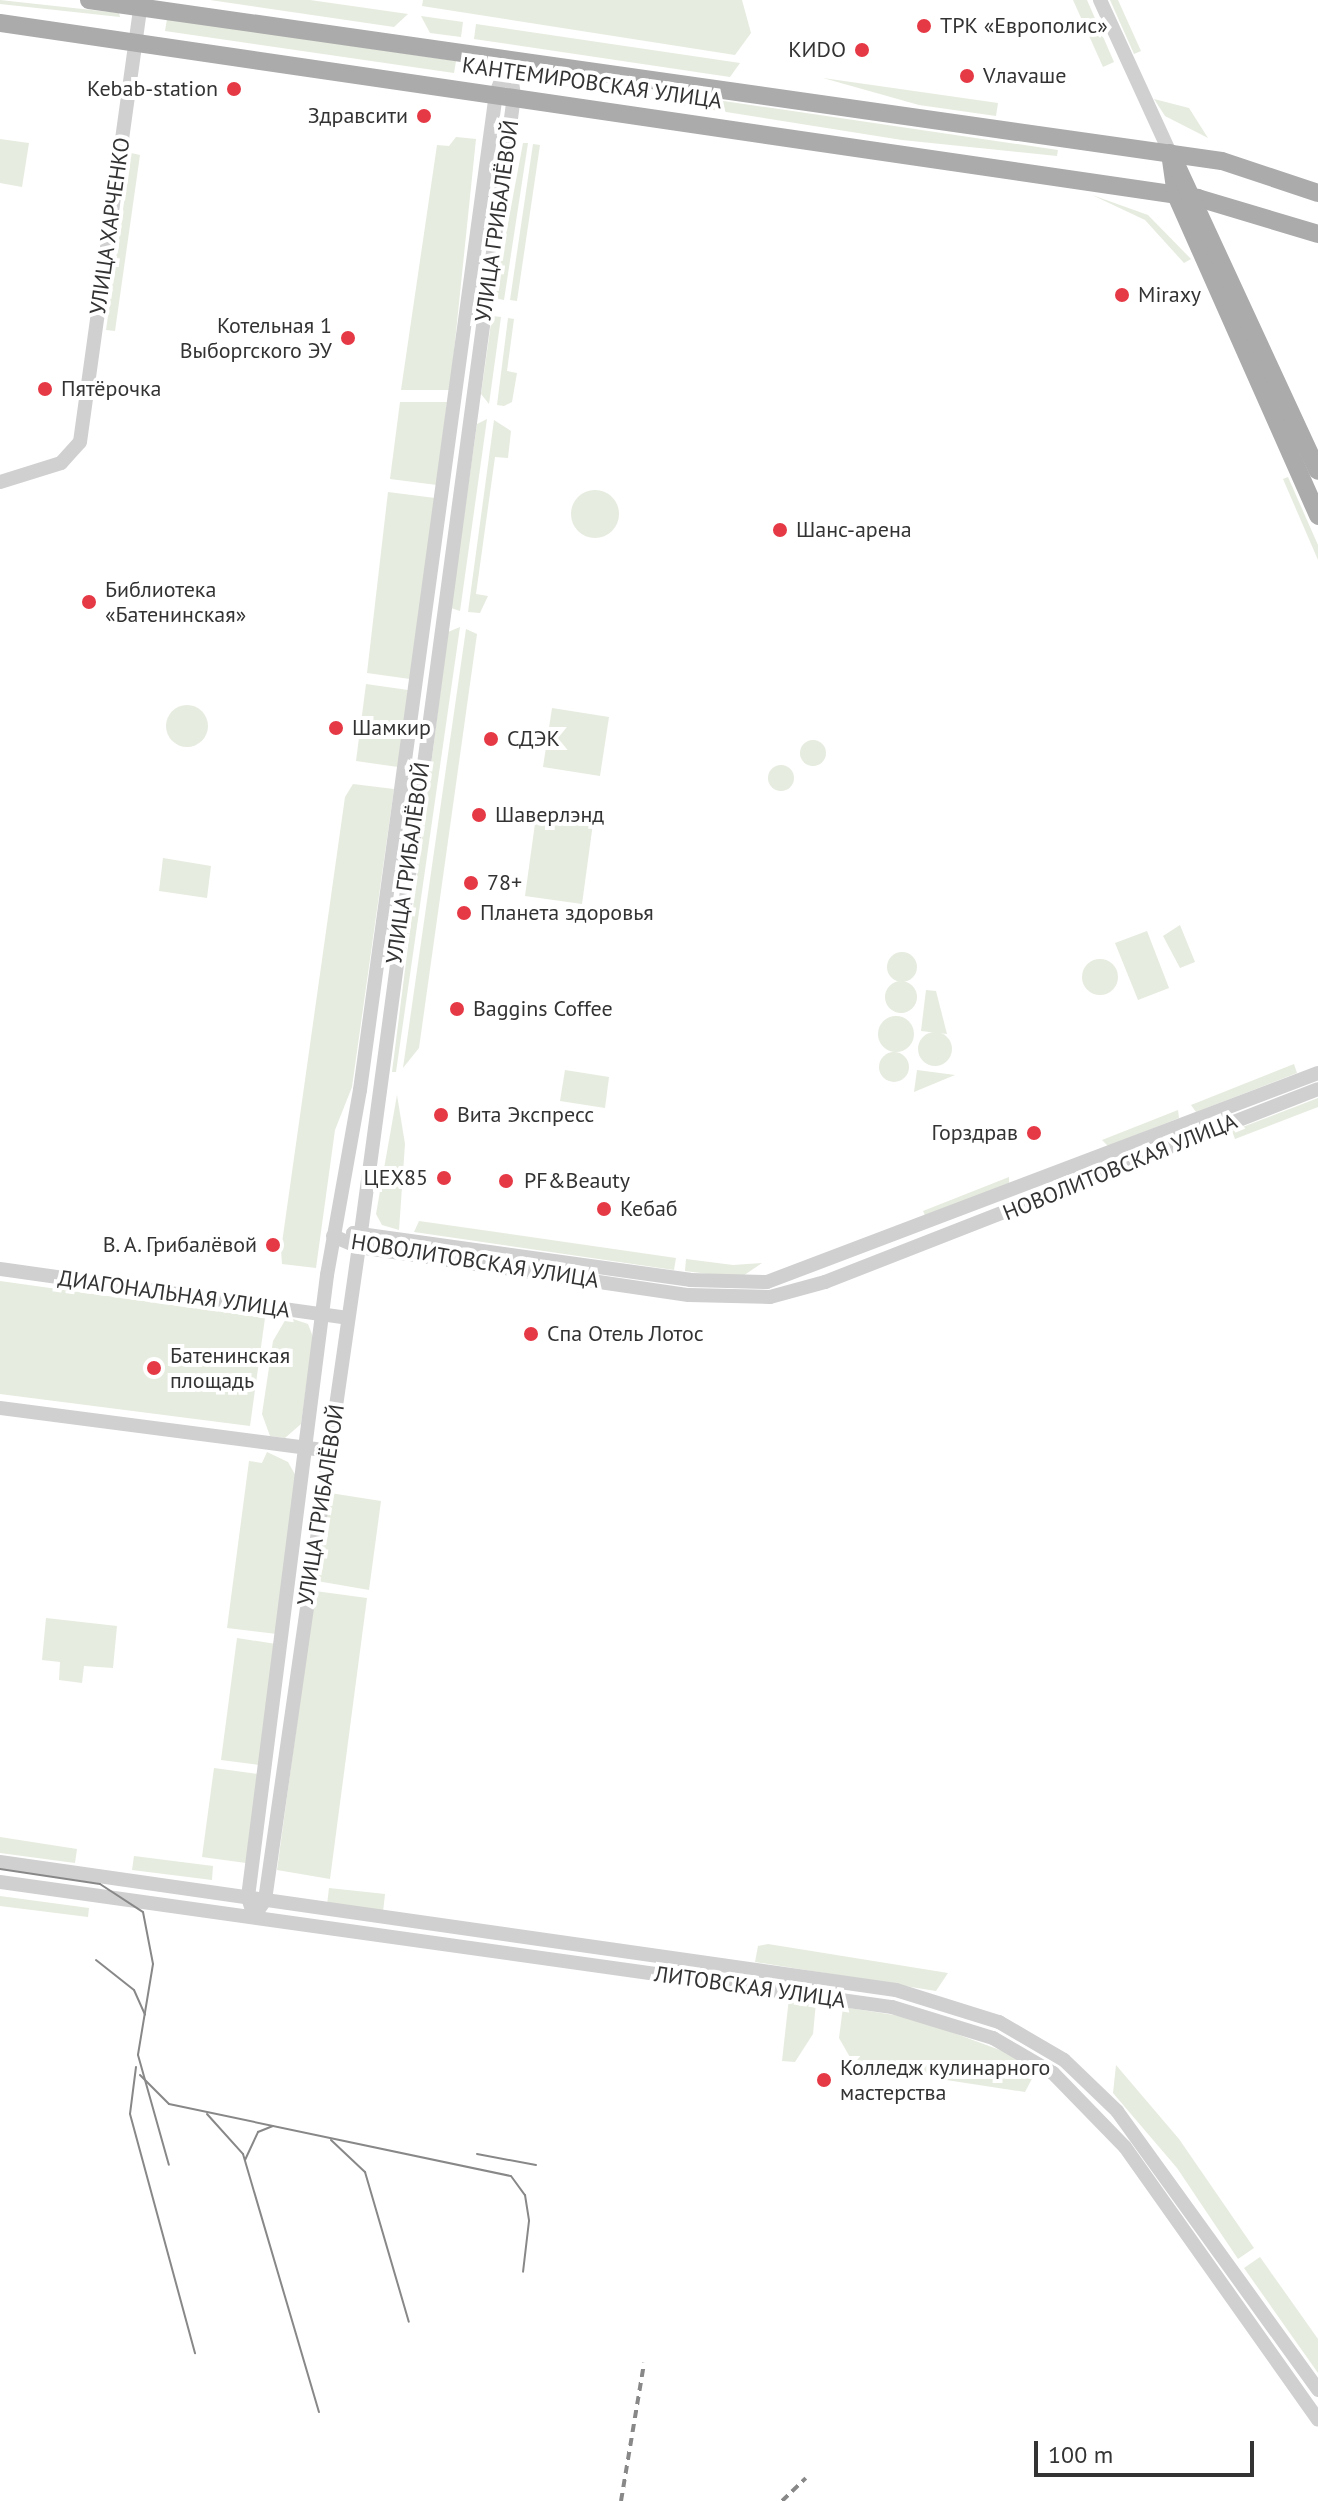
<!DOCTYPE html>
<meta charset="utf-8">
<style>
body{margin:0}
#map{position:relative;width:1318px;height:2501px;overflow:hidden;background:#fff;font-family:"PT Sans",sans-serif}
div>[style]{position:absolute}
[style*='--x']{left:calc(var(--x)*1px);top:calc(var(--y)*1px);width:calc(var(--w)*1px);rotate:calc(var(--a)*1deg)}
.green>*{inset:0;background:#e6ecdf}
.round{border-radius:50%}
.minor>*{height:14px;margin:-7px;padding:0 7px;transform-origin:7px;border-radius:7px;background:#d0d0d0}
.major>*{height:18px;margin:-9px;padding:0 9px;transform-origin:9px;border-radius:9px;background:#ababab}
.tram>*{height:2px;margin:-1px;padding:0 1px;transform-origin:1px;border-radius:1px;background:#888}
.rail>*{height:4px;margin-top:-2px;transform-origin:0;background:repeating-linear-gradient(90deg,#888 0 8px,transparent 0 14px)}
.dots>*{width:22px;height:22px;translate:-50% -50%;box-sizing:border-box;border:4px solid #fff;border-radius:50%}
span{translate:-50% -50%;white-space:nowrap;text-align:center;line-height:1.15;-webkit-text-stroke:8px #fff;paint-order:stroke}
.poi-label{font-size:22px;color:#333}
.left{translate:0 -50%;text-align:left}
.right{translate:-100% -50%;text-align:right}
.street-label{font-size:22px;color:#333}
.scale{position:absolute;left:1034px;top:2441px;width:220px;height:36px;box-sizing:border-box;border:4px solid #333;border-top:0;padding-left:10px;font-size:24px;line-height:28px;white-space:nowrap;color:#333;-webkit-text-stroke:6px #fff;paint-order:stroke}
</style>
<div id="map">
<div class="green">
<div style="clip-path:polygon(0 0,119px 13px,120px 17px,0 4px)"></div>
<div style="clip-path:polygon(210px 0,310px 0,408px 14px,394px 27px)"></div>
<div style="clip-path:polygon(423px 0,742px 0,751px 33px,735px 55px,422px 6px)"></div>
<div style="clip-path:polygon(1073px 0,1087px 0,1114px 62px,1103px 67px)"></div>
<div style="clip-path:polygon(1110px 0,1118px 0,1141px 51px,1134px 54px)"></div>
<div style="clip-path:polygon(421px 16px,463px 22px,461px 37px,430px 33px)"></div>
<div style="clip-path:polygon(167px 19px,456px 61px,454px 73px,165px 31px)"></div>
<div style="clip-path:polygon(476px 24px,740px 63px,730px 77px,474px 39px)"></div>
<div style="clip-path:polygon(823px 78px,998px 103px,996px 116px,919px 105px)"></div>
<div style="clip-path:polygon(531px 81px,649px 99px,717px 100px,1058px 150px,1057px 156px,902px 140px)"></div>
<div style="clip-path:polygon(1154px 99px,1189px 108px,1208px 138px,1165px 116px)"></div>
<div style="clip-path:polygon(456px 137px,476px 139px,450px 390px,401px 390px,437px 145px,449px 146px)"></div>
<div style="clip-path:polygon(0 139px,29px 143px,22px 187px,0 183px)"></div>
<div style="clip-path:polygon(523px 143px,528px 143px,504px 300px,494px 298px)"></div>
<div style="clip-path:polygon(533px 144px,540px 145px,517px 301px,510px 300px)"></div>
<div style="clip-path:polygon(131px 153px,140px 155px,115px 331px,106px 330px)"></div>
<div style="clip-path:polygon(1092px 195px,1148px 215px,1191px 259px,1184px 263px,1145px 220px)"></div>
<div style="clip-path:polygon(492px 316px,501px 317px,489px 404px,481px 394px)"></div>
<div style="clip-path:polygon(508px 318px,514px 319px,507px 371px,517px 373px,512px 402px,504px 406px,497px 405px)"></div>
<div style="clip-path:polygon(400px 402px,447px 402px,437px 485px,390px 479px)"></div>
<div style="clip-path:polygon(487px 419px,460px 611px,451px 608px,477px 424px)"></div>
<div style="clip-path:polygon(494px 420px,511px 431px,508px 458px,495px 457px,476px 594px,488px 596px,480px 613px,468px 612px)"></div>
<div style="clip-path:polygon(1288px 477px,1318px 545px,1318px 560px,1283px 479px)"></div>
<div class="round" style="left:571px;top:490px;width:48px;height:48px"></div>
<div style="clip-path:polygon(388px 492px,435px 498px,410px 679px,367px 673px)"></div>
<div style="clip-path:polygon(460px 627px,396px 1072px,392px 1072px,448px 632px)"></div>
<div style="clip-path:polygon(466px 629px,477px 634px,419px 1048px,403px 1068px)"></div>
<div style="clip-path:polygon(366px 684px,408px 690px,398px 767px,356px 761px)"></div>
<div class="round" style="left:166px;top:705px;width:42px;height:42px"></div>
<div style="clip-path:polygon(552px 708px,609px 717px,600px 776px,543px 767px)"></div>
<div class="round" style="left:800px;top:740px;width:26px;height:26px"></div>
<div class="round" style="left:768px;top:765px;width:26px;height:26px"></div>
<div style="clip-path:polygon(353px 784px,394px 789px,352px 1087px,335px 1130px,316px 1268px,282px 1264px,281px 1250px,345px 797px)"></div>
<div style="clip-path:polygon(537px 809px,594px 816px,582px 904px,525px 896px)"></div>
<div style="clip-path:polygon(163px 858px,211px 866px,207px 898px,159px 891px)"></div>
<div style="clip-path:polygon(1180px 925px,1195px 962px,1180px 968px,1163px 936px)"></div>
<div style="clip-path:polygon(1147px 931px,1169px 988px,1138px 1000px,1115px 943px)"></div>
<div class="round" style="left:887px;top:952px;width:30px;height:30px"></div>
<div class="round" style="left:1082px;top:959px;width:36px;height:36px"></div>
<div class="round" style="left:885px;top:981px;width:32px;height:32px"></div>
<div style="clip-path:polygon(926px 990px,936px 991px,947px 1034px,921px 1031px)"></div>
<div class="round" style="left:878px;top:1016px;width:36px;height:36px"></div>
<div class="round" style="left:918px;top:1032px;width:34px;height:34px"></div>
<div class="round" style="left:879px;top:1052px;width:30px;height:30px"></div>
<div style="clip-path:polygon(1294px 1064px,1297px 1073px,1196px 1112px,1191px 1105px)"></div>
<div style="clip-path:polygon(565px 1070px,609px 1077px,605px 1108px,560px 1101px)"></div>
<div style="clip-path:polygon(917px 1070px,955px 1075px,914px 1092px)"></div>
<div style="clip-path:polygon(397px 1095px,405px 1144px,399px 1230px,382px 1225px,376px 1214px)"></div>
<div style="clip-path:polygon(1318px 1098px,1318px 1107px,1235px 1139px,1232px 1131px)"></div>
<div style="clip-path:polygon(1178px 1110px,1179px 1118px,1108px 1146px,1102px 1140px)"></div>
<div style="clip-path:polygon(1009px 1177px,1009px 1186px,926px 1218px,923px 1211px)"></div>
<div style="clip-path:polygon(419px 1221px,676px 1258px,674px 1270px,414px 1232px)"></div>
<div style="clip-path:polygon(686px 1259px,733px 1265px,762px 1263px,740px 1278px,685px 1271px)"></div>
<div style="clip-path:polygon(0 1281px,265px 1318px,250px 1426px,0 1394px)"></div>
<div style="clip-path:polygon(287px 1317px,308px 1324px,313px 1337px,301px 1424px,285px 1438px,270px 1436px,262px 1414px,273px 1341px)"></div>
<div style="clip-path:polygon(267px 1452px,288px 1462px,297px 1478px,277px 1634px,227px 1628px,249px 1461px,262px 1463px)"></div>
<div style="clip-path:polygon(330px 1493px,381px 1501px,369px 1590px,317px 1581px)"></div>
<div style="clip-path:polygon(315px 1591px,367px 1598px,330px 1879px,277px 1870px)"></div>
<div style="clip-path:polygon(46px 1618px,117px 1626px,113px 1668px,84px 1666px,82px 1683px,59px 1680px,60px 1662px,42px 1660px)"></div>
<div style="clip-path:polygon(237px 1638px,276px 1644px,259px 1765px,221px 1760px)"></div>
<div style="clip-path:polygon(214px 1768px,258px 1774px,246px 1863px,202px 1857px)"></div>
<div style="clip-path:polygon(0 1837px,77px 1849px,75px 1863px,0 1853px)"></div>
<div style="clip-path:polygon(134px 1856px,213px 1866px,212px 1880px,132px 1870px)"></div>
<div style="clip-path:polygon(329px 1888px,385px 1894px,383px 1912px,327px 1905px)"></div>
<div style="clip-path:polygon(0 1896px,89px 1908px,88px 1917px,0 1906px)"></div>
<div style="clip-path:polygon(768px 1944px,948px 1973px,936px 1991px,755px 1962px,758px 1946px)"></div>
<div style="clip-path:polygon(789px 1998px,816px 2002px,813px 2034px,795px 2062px,782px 2061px)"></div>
<div style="clip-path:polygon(843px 2007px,913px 2018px,1008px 2053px,1036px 2071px,1025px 2092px,855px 2066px,839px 2038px)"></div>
<div style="clip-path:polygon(1116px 2065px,1179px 2139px,1254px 2248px,1238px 2259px,1177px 2168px,1113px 2093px)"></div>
<div style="clip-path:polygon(1260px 2257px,1318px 2339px,1318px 2373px,1244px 2268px)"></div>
</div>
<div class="minor">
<div style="--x:1100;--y:0;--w:168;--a:65.4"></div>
<div style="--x:0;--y:482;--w:64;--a:-17.3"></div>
<div style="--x:61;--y:463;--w:28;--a:-48"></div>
<div style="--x:80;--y:442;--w:446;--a:-82.1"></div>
<div style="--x:353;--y:1233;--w:340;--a:7.9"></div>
<div style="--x:690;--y:1280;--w:77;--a:1.5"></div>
<div style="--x:767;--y:1282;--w:589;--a:-20.77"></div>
<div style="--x:333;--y:1236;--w:28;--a:23"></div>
<div style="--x:359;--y:1247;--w:333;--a:8.3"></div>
<div style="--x:689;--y:1295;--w:81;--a:1.4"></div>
<div style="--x:770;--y:1297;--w:57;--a:-15.3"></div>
<div style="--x:825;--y:1282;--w:529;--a:-21.38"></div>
<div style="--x:0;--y:1269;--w:351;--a:8"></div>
<div style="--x:0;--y:1408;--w:320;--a:7.4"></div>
<div style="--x:0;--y:1862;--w:905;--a:8.13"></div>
<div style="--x:896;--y:1990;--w:108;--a:17.3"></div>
<div style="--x:999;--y:2022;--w:75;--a:30.3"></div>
<div style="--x:1064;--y:2060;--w:74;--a:43.9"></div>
<div style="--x:1117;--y:2111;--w:344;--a:54.2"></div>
<div style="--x:0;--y:1882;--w:901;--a:7.98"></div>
<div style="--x:892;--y:2007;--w:106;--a:17.1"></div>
<div style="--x:993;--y:2038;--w:69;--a:30.3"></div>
<div style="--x:1053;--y:2073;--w:103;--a:45.8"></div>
<div style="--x:1125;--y:2147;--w:334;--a:54.7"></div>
<div style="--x:254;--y:1916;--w:19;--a:-55"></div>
<div style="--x:265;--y:1900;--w:675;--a:-81.82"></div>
<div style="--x:361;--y:1232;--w:1146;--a:-82.33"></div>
<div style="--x:514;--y:96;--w:37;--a:-98"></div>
<div style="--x:254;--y:1916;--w:20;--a:-108"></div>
<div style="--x:248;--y:1897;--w:627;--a:-82.76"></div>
<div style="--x:327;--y:1275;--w:188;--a:-79.9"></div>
<div style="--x:360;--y:1090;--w:1006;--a:-82.23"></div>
<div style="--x:496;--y:93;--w:35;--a:-68"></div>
</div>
<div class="major">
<div style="--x:89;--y:0;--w:1144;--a:8.09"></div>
<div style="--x:1222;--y:161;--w:101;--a:18.4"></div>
<div style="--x:0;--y:23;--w:1211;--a:8.31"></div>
<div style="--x:1198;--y:198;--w:125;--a:16.7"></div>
<div style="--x:1170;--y:153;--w:42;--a:81.9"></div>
<div style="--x:1176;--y:195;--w:351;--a:66.1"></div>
<div style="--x:1175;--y:162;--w:340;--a:65.2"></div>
</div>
<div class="tram">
<div style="--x:0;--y:1869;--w:101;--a:8.5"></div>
<div style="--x:100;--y:1884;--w:51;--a:33.1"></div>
<div style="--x:143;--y:1912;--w:53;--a:79.1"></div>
<div style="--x:153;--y:1964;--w:92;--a:99.4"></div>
<div style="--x:138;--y:2055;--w:114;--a:74.3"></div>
<div style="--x:96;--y:1960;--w:48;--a:38.3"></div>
<div style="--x:134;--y:1990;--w:27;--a:66"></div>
<div style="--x:136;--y:2067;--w:47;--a:97.3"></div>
<div style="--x:130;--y:2114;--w:248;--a:74.8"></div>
<div style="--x:140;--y:2075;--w:41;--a:45"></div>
<div style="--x:169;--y:2104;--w:349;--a:11.9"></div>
<div style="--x:511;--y:2176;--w:24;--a:54"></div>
<div style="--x:525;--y:2195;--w:26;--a:81"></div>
<div style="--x:529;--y:2221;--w:51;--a:96.7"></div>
<div style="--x:207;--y:2114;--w:54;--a:48"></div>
<div style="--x:243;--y:2154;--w:269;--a:73.6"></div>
<div style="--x:331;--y:2140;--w:47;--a:43.3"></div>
<div style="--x:365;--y:2172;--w:156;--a:73.7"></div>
<div style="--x:477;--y:2154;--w:60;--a:10.6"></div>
<div style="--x:245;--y:2160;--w:31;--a:-65"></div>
<div style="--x:258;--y:2132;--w:16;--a:-22"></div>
</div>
<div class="rail">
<div style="--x:621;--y:2501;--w:140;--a:-80.5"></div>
<div style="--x:782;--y:2501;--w:33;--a:-44"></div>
</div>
<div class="dots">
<div style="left:924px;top:26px;background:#e63946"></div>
<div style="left:862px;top:50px;background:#e63946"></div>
<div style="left:967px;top:76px;background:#e63946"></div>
<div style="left:234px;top:89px;background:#e63946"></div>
<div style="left:424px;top:116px;background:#e63946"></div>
<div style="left:1122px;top:295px;background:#e63946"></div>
<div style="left:348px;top:338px;background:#e63946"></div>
<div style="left:45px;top:389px;background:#e63946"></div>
<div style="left:780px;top:530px;background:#e63946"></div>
<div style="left:89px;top:602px;background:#e63946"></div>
<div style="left:336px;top:728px;background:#e63946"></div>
<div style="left:491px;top:739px;background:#e63946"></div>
<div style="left:479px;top:815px;background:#e63946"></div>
<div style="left:471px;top:883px;background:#e63946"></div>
<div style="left:464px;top:913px;background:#e63946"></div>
<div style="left:457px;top:1009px;background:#e63946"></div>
<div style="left:441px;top:1115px;background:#e63946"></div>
<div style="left:1034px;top:1133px;background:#e63946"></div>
<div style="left:444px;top:1178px;background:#e63946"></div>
<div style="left:506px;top:1181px;background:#e63946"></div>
<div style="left:604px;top:1209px;background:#e63946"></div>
<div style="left:273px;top:1245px;background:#e63946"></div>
<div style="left:531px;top:1334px;background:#e63946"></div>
<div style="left:154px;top:1368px;background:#e63946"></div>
<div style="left:824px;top:2080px;background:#e63946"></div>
</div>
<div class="poi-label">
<span class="left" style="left:940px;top:26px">ТРК «Европолис»</span>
<span class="right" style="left:846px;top:50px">КИDO</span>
<span class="left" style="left:983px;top:76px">Vлаvаше</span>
<span class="right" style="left:218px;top:89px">Kebab-station</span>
<span class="right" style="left:408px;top:116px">Здравсити</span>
<span class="left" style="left:1138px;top:295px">Miraxy</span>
<span class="right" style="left:332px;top:338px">Котельная 1<br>Выборгского ЭУ</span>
<span class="left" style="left:61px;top:389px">Пятёрочка</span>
<span class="left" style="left:796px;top:530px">Шанс-арена</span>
<span class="left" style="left:105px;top:602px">Библиотека<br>«Батенинская»</span>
<span class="left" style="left:352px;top:728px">Шамкир</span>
<span class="left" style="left:507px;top:739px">СДЭК</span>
<span class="left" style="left:495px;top:815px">Шаверлэнд</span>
<span class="left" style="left:487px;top:883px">78+</span>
<span class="left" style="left:480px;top:913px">Планета здоровья</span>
<span class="left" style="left:473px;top:1009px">Baggins Coffee</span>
<span class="left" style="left:457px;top:1115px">Вита Экспресс</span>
<span class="right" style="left:1018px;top:1133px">Горздрав</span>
<span class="right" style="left:428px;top:1178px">ЦЕХ85</span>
<span class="left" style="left:524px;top:1181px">PF&amp;Beauty</span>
<span class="left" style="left:620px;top:1209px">Кебаб</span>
<span class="right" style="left:257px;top:1245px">В. А. Грибалёвой</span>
<span class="left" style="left:547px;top:1334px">Спа Отель Лотос</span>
<span class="left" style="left:170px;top:1368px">Батенинская<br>площадь</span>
<span class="left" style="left:840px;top:2080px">Колледж кулинарного<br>мастерства</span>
</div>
<div class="street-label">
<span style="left:592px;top:83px;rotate:8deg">КАНТЕМИРОВСКАЯ УЛИЦА</span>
<span style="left:497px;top:221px;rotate:-82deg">УЛИЦА ГРИБАЛЁВОЙ</span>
<span style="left:110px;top:226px;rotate:-82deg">УЛИЦА ХАРЧЕНКО</span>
<span style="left:408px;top:863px;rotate:-82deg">УЛИЦА ГРИБАЛЁВОЙ</span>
<span style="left:1120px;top:1167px;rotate:-22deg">НОВОЛИТОВСКАЯ УЛИЦА</span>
<span style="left:475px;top:1261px;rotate:9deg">НОВОЛИТОВСКАЯ УЛИЦА</span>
<span style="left:174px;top:1294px;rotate:8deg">ДИАГОНАЛЬНАЯ УЛИЦА</span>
<span style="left:321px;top:1505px;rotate:-81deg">УЛИЦА ГРИБАЛЁВОЙ</span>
<span style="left:750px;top:1987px;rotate:8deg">ЛИТОВСКАЯ УЛИЦА</span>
</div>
<div class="scale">100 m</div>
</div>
